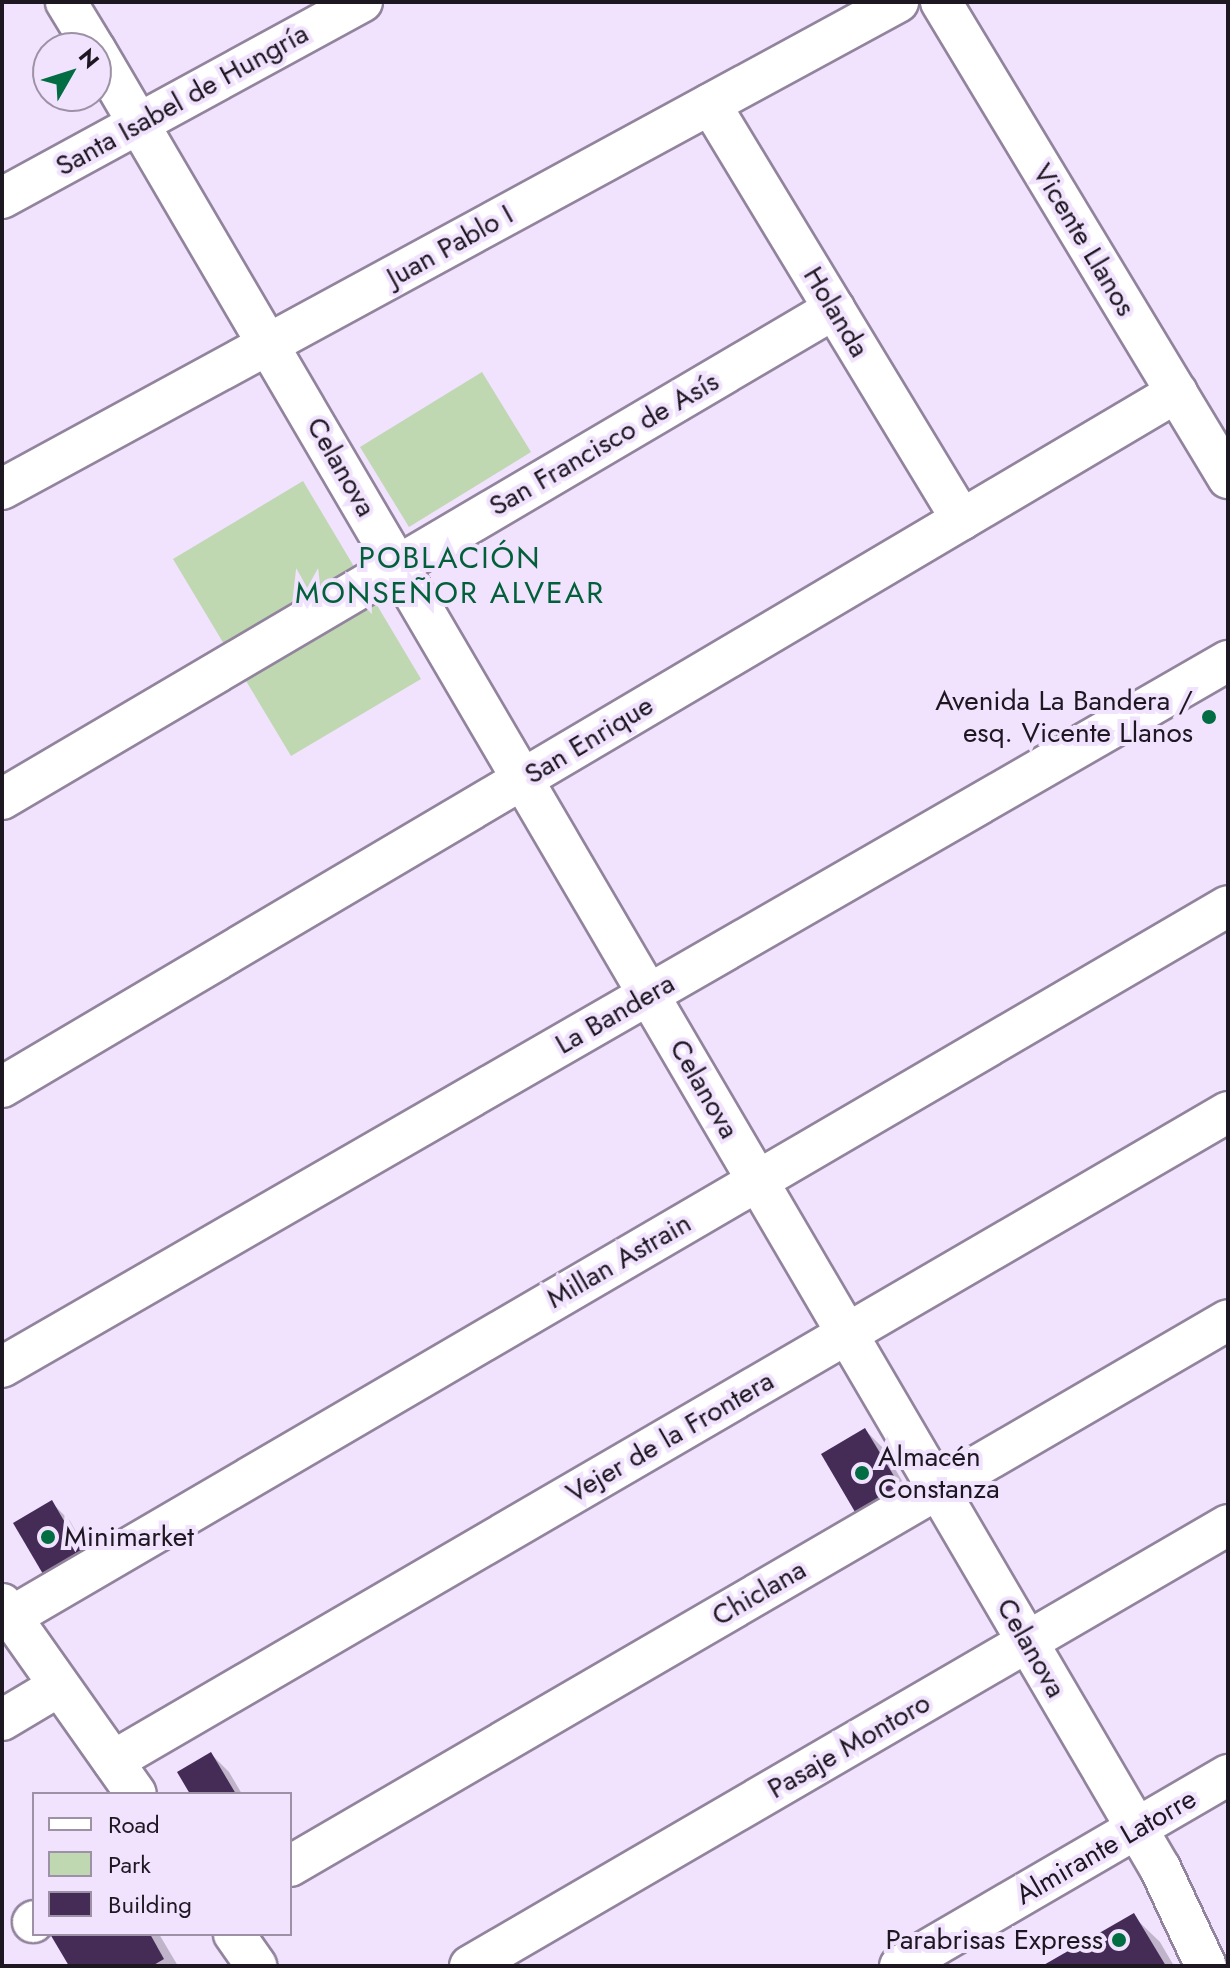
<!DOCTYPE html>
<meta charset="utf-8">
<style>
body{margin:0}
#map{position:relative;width:1230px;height:1968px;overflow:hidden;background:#f1e2fd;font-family:Jost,sans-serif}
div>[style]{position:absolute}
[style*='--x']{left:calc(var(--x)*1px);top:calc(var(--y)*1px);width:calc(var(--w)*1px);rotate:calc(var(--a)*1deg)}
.green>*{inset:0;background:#bfd8b2}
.shadow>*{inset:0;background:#0003}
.building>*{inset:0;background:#452c57}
.roads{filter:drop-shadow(2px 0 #92849d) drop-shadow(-2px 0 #92849d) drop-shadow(0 2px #92849d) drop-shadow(0 -2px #92849d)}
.minor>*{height:40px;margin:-20px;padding:0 20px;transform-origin:20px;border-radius:20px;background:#fff}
.dots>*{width:22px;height:22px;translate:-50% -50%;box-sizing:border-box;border:4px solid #f1e2fd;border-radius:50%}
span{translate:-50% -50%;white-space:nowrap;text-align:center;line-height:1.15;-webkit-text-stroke:8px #f1e2fd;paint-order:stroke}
.street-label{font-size:28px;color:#1c1720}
.poi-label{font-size:28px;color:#1c1720}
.right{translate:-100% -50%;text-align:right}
.left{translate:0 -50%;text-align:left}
.neighbourhood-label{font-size:30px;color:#01603a;letter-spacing:2px}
.frame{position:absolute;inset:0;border:4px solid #1c1720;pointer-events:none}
.legend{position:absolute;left:32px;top:1792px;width:260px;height:144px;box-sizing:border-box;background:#f1e2fd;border:2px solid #9c91a5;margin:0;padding:10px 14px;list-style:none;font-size:24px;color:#1c1720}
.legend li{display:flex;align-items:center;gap:16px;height:40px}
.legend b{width:40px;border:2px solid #9c91a5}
.north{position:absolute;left:32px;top:32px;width:80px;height:80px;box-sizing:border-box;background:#f1e2fd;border:2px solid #9c91a5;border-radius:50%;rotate:51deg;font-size:22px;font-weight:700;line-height:32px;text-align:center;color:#1c1720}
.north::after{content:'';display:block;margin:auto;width:28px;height:36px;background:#026c42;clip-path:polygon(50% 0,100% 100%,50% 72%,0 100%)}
</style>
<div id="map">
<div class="green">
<div style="clip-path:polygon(482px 372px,531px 452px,409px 527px,360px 447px)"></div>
<div style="clip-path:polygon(303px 481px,421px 679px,291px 756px,173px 559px)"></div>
</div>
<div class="shadow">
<div style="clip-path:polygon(865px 1430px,883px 1448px,919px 1510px,878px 1534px)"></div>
<div style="clip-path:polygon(52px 1503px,70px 1521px,98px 1571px,63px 1591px,45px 1573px,16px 1523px)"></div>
<div style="clip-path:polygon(211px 1754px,229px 1772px,242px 1794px,192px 1794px)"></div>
<div style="clip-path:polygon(1133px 1916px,1160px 1942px,1174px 1966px,1046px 1966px)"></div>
<div style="clip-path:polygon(53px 1934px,159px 1934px,178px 1966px,71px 1966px)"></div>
</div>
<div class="building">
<div style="clip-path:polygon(865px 1428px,903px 1491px,858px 1517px,821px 1454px)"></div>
<div style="clip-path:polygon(52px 1500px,82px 1552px,43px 1574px,13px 1523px)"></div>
<div style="clip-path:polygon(211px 1752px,236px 1794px,190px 1794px,177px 1772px)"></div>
<div style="clip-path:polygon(1134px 1913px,1166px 1966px,1042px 1966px)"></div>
<div style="clip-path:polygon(50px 1934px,150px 1934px,164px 1959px,152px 1966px,69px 1966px)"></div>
</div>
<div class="roads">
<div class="minor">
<div style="--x:66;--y:2;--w:54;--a:58.7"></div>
<div style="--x:941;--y:2;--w:556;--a:58.91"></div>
<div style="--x:96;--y:51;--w:2106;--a:59.65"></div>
<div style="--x:1160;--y:1868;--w:108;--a:64.9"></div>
<div style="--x:710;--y:104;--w:486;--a:58.8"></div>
<div style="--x:2;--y:198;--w:410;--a:-28.6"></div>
<div style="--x:2;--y:489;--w:1020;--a:-28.53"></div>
<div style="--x:2;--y:799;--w:966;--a:-30.5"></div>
<div style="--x:2;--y:1087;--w:1365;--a:-30.6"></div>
<div style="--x:2;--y:1367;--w:1415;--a:-29.94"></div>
<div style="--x:2;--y:1604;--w:232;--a:54.8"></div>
<div style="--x:11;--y:1617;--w:1409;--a:-30.29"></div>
<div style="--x:2;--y:1720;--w:66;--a:-30.8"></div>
<div style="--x:113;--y:1761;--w:1290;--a:-30.2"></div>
<div style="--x:290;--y:1866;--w:1085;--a:-30.2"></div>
<div style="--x:33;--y:1922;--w:1;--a:-45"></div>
<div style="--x:234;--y:1934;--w:39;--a:55"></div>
<div style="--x:470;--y:1966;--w:877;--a:-30.19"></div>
<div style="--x:900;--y:1966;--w:380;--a:-30.2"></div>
</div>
</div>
<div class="dots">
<div style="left:1209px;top:717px;background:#026c42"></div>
<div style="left:862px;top:1473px;background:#026c42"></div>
<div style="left:48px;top:1537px;background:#026c42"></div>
<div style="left:1119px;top:1940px;background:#026c42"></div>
</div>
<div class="street-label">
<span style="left:182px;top:100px;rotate:-29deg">Santa Isabel de Hungría</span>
<span style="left:1084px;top:240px;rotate:59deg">Vicente Llanos</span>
<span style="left:450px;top:246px;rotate:-29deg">Juan Pablo I</span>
<span style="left:836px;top:312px;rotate:59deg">Holanda</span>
<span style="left:604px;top:444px;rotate:-30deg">San Francisco de Asís</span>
<span style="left:341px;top:467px;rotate:60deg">Celanova</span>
<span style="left:589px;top:740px;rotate:-31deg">San Enrique</span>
<span style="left:615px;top:1014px;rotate:-30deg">La Bandera</span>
<span style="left:704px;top:1089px;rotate:60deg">Celanova</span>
<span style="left:619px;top:1261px;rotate:-30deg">Millan Astrain</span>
<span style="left:670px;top:1437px;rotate:-30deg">Vejer de la Frontera</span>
<span style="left:759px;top:1593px;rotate:-30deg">Chiclana</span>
<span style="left:1031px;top:1648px;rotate:60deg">Celanova</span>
<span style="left:849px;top:1746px;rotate:-30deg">Pasaje Montoro</span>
<span style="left:1106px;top:1847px;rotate:-30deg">Almirante Latorre</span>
</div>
<div class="poi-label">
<span class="right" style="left:1193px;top:717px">Avenida La Bandera /<br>esq. Vicente Llanos</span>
<span class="left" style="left:878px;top:1473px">Almacén<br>Constanza</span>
<span class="left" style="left:64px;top:1537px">Minimarket</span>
<span class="right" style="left:1103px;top:1940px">Parabrisas Express</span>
</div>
<div class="neighbourhood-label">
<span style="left:450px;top:575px">POBLACIÓN<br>MONSEÑOR ALVEAR</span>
</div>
<div class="frame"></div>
<ul class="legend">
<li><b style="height:10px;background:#fff"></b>Road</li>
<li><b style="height:22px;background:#bfd8b2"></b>Park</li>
<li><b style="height:22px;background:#452c57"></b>Building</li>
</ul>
<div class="north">N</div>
</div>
